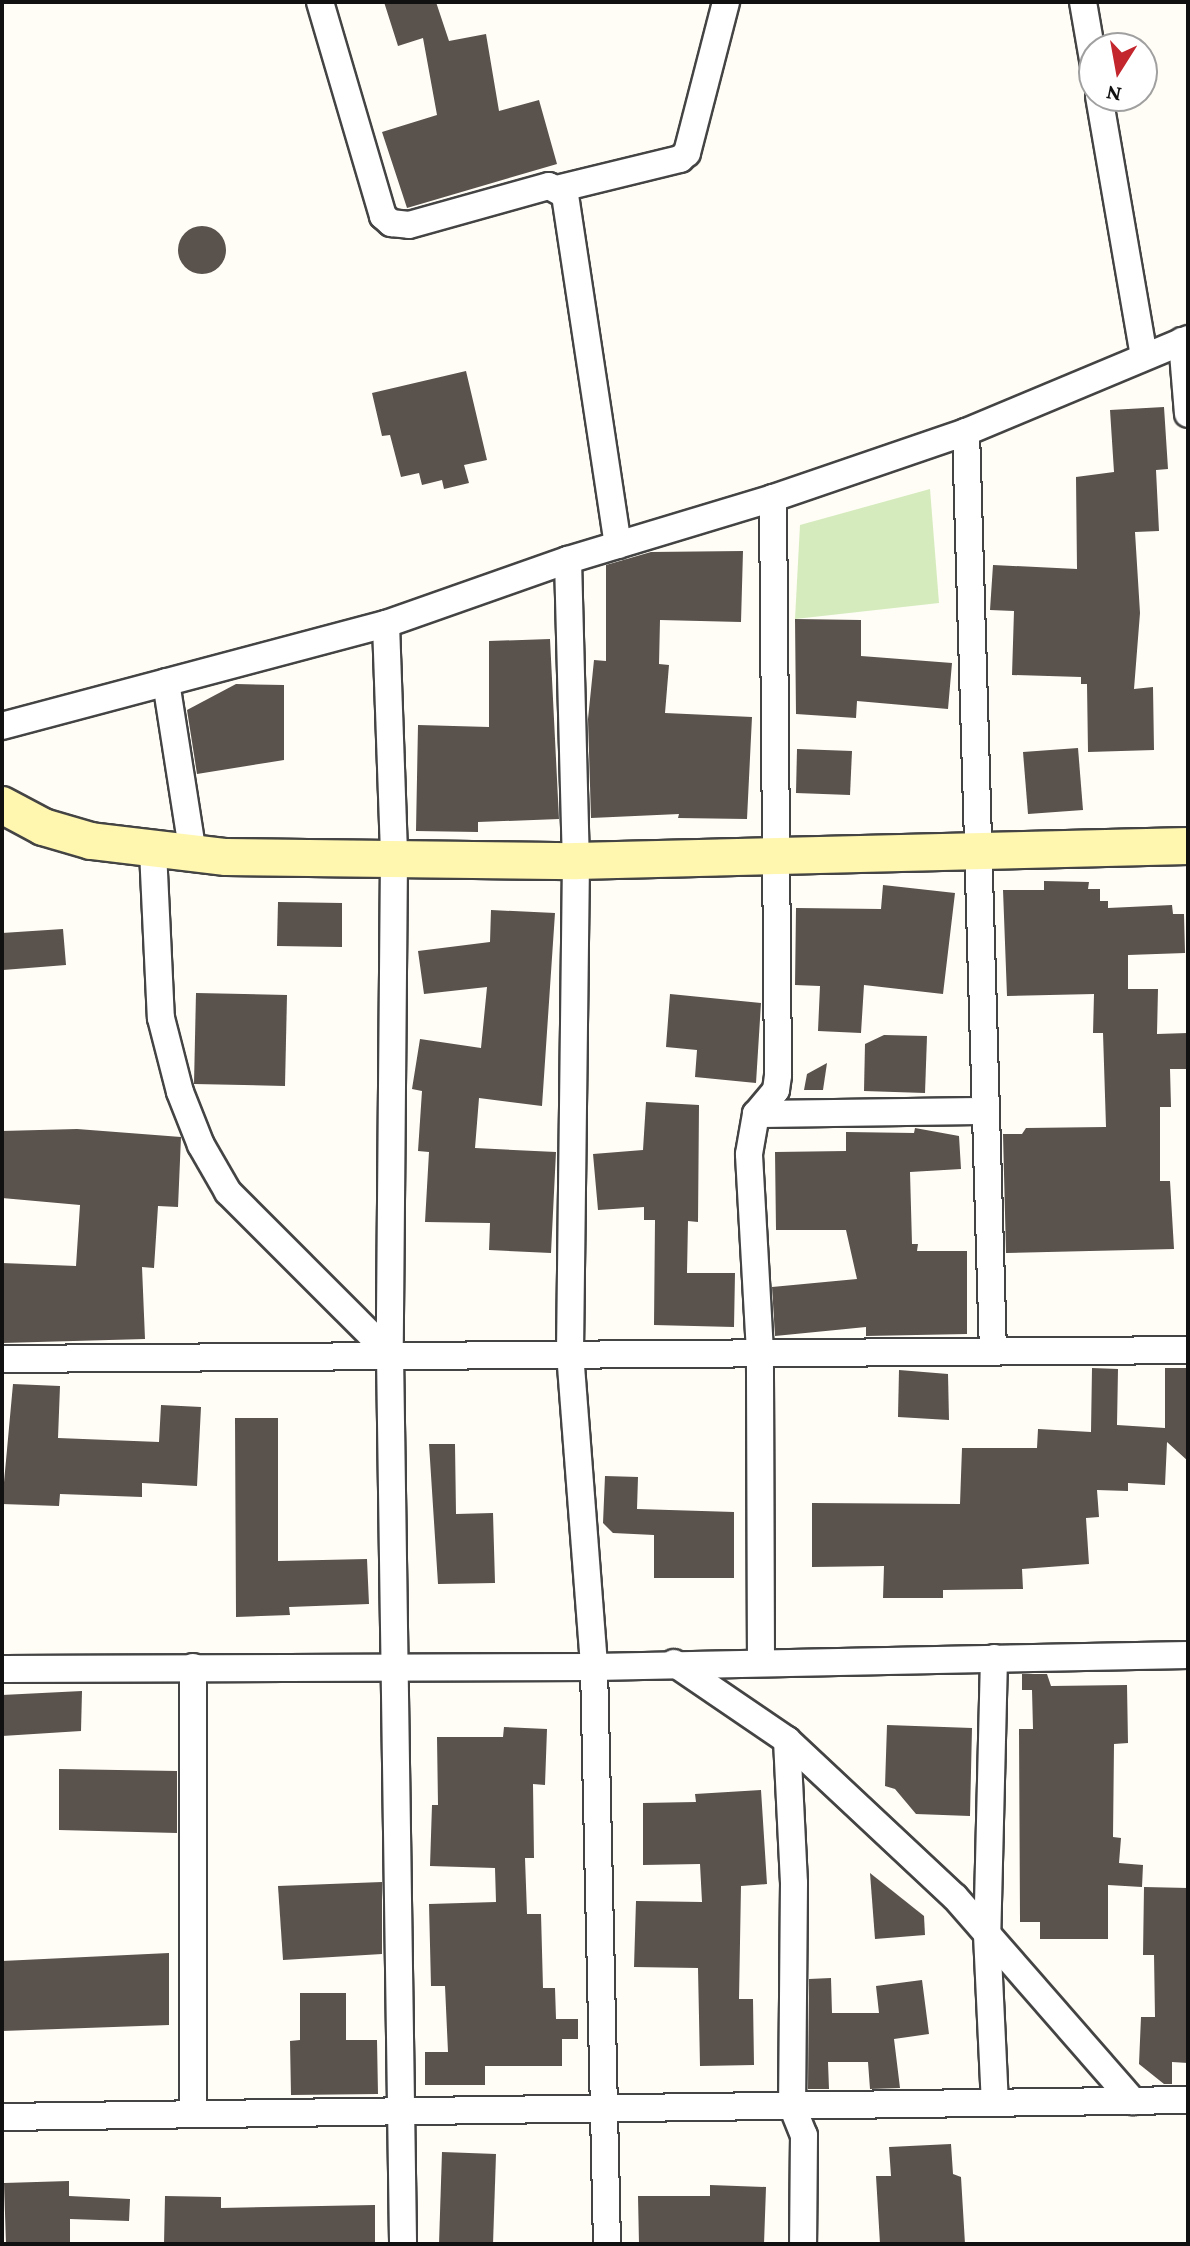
<!DOCTYPE html>
<style>
body{margin:0}
#map{position:relative;width:1190px;height:2246px;overflow:hidden;background:#fffdf5;font-family:"Crimson Pro",serif}
div>[style]{position:absolute}
[style*='--x']{left:calc(var(--x)*1px);top:calc(var(--y)*1px);width:calc(var(--w)*1px);rotate:calc(var(--a)*1deg)}
.green>*{inset:0;background:#d5ebbd}
.building>*{inset:0;background:#5a524d}
.round{border-radius:50%}
.roads{filter:drop-shadow(2px 0 #444) drop-shadow(-2px 0 #444) drop-shadow(0 2px #444) drop-shadow(0 -2px #444)}
.street>*{height:26px;margin:-13px;padding:0 13px;transform-origin:13px;border-radius:13px;background:#fff}
.secondary>*{height:36px;margin:-18px;padding:0 18px;transform-origin:18px;border-radius:18px;background:#fff6b0}
span{translate:-50% -50%;white-space:nowrap;text-align:center;line-height:1.15;-webkit-text-stroke:8px #fff;paint-order:stroke}
.frame{position:absolute;inset:0;border:4px solid #111;pointer-events:none}
.north{position:absolute;left:1078px;top:32px;width:80px;height:80px;box-sizing:border-box;background:#fff;border:2px solid #a0a0a0;border-radius:50%;rotate:191deg;font-size:22px;font-weight:700;line-height:32px;text-align:center;color:#111}
.north::after{content:'';display:block;margin:auto;width:28px;height:36px;background:#c4262e;clip-path:polygon(50% 0,100% 100%,50% 72%,0 100%)}
</style>
<div id="map">
<div class="green">
<div style="clip-path:polygon(930px 489px,939px 603px,795px 619px,800px 525px)"></div>
</div>
<div class="building">
<div style="clip-path:polygon(384px 2px,436px 2px,449px 41px,486px 34px,499px 111px,539px 100px,557px 164px,407px 208px,382px 132px,437px 115px,423px 38px,398px 46px)"></div>
<div class="round" style="left:178px;top:226px;width:48px;height:48px"></div>
<div style="clip-path:polygon(466px 371px,487px 460px,464px 465px,469px 483px,444px 489px,442px 480px,422px 485px,419px 473px,401px 477px,390px 435px,382px 436px,372px 393px)"></div>
<div style="clip-path:polygon(1164px 407px,1168px 469px,1156px 470px,1159px 531px,1135px 532px,1140px 613px,1134px 689px,1153px 687px,1154px 750px,1088px 752px,1087px 684px,1081px 684px,1081px 677px,1012px 675px,1014px 611px,990px 610px,993px 565px,1077px 569px,1076px 477px,1114px 472px,1110px 410px)"></div>
<div style="clip-path:polygon(743px 551px,741px 622px,660px 620px,659px 664px,669px 665px,665px 713px,752px 717px,747px 819px,678px 818px,679px 814px,591px 818px,588px 719px,594px 660px,606px 661px,606px 565px,651px 552px)"></div>
<div style="clip-path:polygon(795px 619px,861px 620px,861px 656px,952px 663px,948px 709px,857px 701px,856px 718px,796px 714px)"></div>
<div style="clip-path:polygon(550px 639px,559px 819px,478px 822px,478px 832px,416px 831px,418px 725px,489px 727px,489px 641px)"></div>
<div style="clip-path:polygon(236px 684px,284px 685px,284px 760px,197px 774px,187px 710px)"></div>
<div style="clip-path:polygon(1078px 748px,1083px 810px,1028px 814px,1023px 752px)"></div>
<div style="clip-path:polygon(797px 749px,852px 751px,850px 795px,796px 793px)"></div>
<div style="clip-path:polygon(1044px 881px,1089px 882px,1088px 889px,1100px 889px,1100px 901px,1108px 901px,1108px 908px,1172px 905px,1173px 914px,1184px 914px,1185px 953px,1128px 955px,1128px 989px,1158px 989px,1157px 1034px,1188px 1033px,1188px 1069px,1170px 1069px,1171px 1107px,1160px 1107px,1160px 1181px,1170px 1181px,1174px 1249px,1006px 1253px,1003px 1134px,1022px 1134px,1026px 1128px,1106px 1127px,1103px 1033px,1093px 1033px,1094px 994px,1007px 996px,1003px 890px,1044px 890px)"></div>
<div style="clip-path:polygon(883px 885px,955px 893px,943px 994px,864px 985px,861px 1033px,818px 1031px,820px 986px,795px 985px,796px 908px,881px 909px)"></div>
<div style="clip-path:polygon(278px 902px,342px 903px,342px 947px,277px 946px)"></div>
<div style="clip-path:polygon(491px 910px,555px 913px,542px 1106px,479px 1098px,475px 1148px,556px 1152px,551px 1253px,489px 1250px,490px 1223px,425px 1222px,429px 1152px,418px 1151px,422px 1091px,412px 1089px,420px 1039px,481px 1048px,487px 987px,424px 994px,418px 951px,490px 942px)"></div>
<div style="clip-path:polygon(63px 929px,66px 965px,3px 970px,2px 933px)"></div>
<div style="clip-path:polygon(196px 993px,287px 995px,285px 1086px,194px 1084px)"></div>
<div style="clip-path:polygon(670px 994px,761px 1003px,756px 1083px,695px 1077px,697px 1050px,666px 1047px)"></div>
<div style="clip-path:polygon(884px 1035px,927px 1036px,925px 1093px,864px 1091px,865px 1044px)"></div>
<div style="clip-path:polygon(827px 1063px,823px 1090px,804px 1090px,807px 1074px)"></div>
<div style="clip-path:polygon(646px 1102px,699px 1105px,698px 1222px,688px 1221px,687px 1273px,735px 1273px,734px 1327px,654px 1325px,655px 1220px,644px 1220px,644px 1207px,598px 1210px,593px 1154px,643px 1150px)"></div>
<div style="clip-path:polygon(915px 1128px,959px 1136px,961px 1169px,910px 1172px,912px 1244px,918px 1244px,917px 1251px,967px 1251px,967px 1334px,866px 1336px,866px 1327px,775px 1336px,772px 1287px,857px 1279px,846px 1230px,776px 1230px,775px 1152px,846px 1151px,846px 1132px,914px 1133px)"></div>
<div style="clip-path:polygon(77px 1129px,181px 1137px,178px 1207px,158px 1206px,154px 1268px,142px 1267px,145px 1339px,2px 1343px,2px 1263px,76px 1266px,80px 1205px,2px 1198px,2px 1131px)"></div>
<div style="clip-path:polygon(1092px 1368px,1118px 1369px,1117px 1425px,1165px 1428px,1165px 1368px,1188px 1368px,1188px 1461px,1167px 1442px,1165px 1485px,1128px 1483px,1128px 1491px,1097px 1490px,1099px 1517px,1086px 1518px,1089px 1564px,1022px 1569px,1023px 1589px,943px 1590px,943px 1598px,883px 1598px,884px 1566px,812px 1567px,812px 1503px,960px 1504px,962px 1448px,1037px 1448px,1038px 1429px,1091px 1432px)"></div>
<div style="clip-path:polygon(899px 1370px,948px 1374px,949px 1420px,898px 1417px)"></div>
<div style="clip-path:polygon(13px 1384px,60px 1386px,58px 1438px,159px 1442px,161px 1405px,201px 1407px,197px 1486px,142px 1483px,142px 1497px,60px 1494px,59px 1506px,2px 1504px)"></div>
<div style="clip-path:polygon(235px 1418px,278px 1418px,278px 1561px,367px 1559px,369px 1604px,289px 1607px,290px 1615px,236px 1617px)"></div>
<div style="clip-path:polygon(429px 1444px,455px 1444px,456px 1514px,493px 1513px,495px 1583px,438px 1584px)"></div>
<div style="clip-path:polygon(605px 1476px,638px 1477px,637px 1509px,734px 1512px,734px 1578px,654px 1578px,654px 1535px,613px 1533px,603px 1523px)"></div>
<div style="clip-path:polygon(1022px 1674px,1047px 1674px,1051px 1686px,1127px 1685px,1128px 1743px,1114px 1744px,1113px 1837px,1121px 1838px,1119px 1863px,1143px 1865px,1142px 1887px,1108px 1885px,1108px 1939px,1040px 1939px,1040px 1922px,1020px 1922px,1019px 1729px,1033px 1729px,1032px 1690px,1022px 1690px)"></div>
<div style="clip-path:polygon(82px 1691px,81px 1731px,2px 1736px,2px 1695px)"></div>
<div style="clip-path:polygon(887px 1725px,972px 1728px,970px 1816px,916px 1814px,895px 1789px,885px 1786px)"></div>
<div style="clip-path:polygon(504px 1727px,547px 1729px,545px 1785px,533px 1784px,534px 1858px,525px 1858px,527px 1914px,541px 1914px,543px 1988px,555px 1988px,556px 2019px,578px 2019px,578px 2039px,562px 2039px,562px 2066px,485px 2066px,485px 2085px,425px 2085px,425px 2052px,448px 2052px,445px 1986px,431px 1986px,429px 1904px,496px 1902px,495px 1868px,430px 1866px,432px 1805px,438px 1805px,437px 1737px,503px 1737px)"></div>
<div style="clip-path:polygon(59px 1769px,177px 1771px,177px 1833px,59px 1830px)"></div>
<div style="clip-path:polygon(761px 1790px,767px 1884px,741px 1886px,739px 1999px,753px 1999px,754px 2065px,700px 2066px,698px 1968px,634px 1967px,636px 1901px,702px 1902px,700px 1864px,643px 1865px,643px 1803px,696px 1802px,695px 1794px)"></div>
<div style="clip-path:polygon(870px 1873px,924px 1916px,925px 1935px,875px 1939px)"></div>
<div style="clip-path:polygon(382px 1882px,382px 1954px,283px 1960px,278px 1886px)"></div>
<div style="clip-path:polygon(1144px 1887px,1188px 1888px,1188px 2063px,1172px 2062px,1172px 2084px,1164px 2084px,1139px 2064px,1141px 2017px,1155px 2017px,1154px 1955px,1143px 1955px)"></div>
<div style="clip-path:polygon(169px 1953px,169px 2025px,2px 2031px,2px 1961px)"></div>
<div style="clip-path:polygon(831px 1978px,832px 2013px,879px 2013px,876px 1986px,922px 1980px,929px 2034px,894px 2039px,900px 2088px,870px 2089px,868px 2062px,828px 2062px,829px 2089px,808px 2089px,809px 1979px)"></div>
<div style="clip-path:polygon(300px 1993px,346px 1993px,346px 2040px,377px 2040px,378px 2094px,291px 2095px,290px 2041px,300px 2040px)"></div>
<div style="clip-path:polygon(951px 2144px,953px 2174px,961px 2177px,965px 2244px,880px 2244px,876px 2176px,891px 2176px,889px 2147px)"></div>
<div style="clip-path:polygon(442px 2152px,496px 2154px,493px 2244px,439px 2244px)"></div>
<div style="clip-path:polygon(69px 2181px,69px 2196px,130px 2199px,129px 2221px,70px 2219px,70px 2244px,6px 2244px,4px 2183px)"></div>
<div style="clip-path:polygon(710px 2185px,766px 2187px,764px 2244px,639px 2244px,638px 2196px,710px 2196px)"></div>
<div style="clip-path:polygon(165px 2196px,221px 2197px,221px 2208px,375px 2205px,375px 2244px,164px 2244px)"></div>
</div>
<div class="roads">
<div class="street">
<div style="--x:320;--y:2;--w:223;--a:73.6"></div>
<div style="--x:383;--y:216;--w:11;--a:41"></div>
<div style="--x:391;--y:223;--w:18;--a:6"></div>
<div style="--x:409;--y:225;--w:145;--a:-15.6"></div>
<div style="--x:549;--y:186;--w:18;--a:29"></div>
<div style="--x:565;--y:195;--w:354;--a:81.4"></div>
<div style="--x:1083;--y:2;--w:65;--a:80.2"></div>
<div style="--x:1099;--y:96;--w:264;--a:80.2"></div>
<div style="--x:557;--y:189;--w:127;--a:-13.7"></div>
<div style="--x:680;--y:159;--w:9;--a:-41"></div>
<div style="--x:687;--y:153;--w:156;--a:-75.5"></div>
<div style="--x:1182;--y:341;--w:73;--a:85.3"></div>
<div style="--x:966;--y:432;--w:919;--a:88.32"></div>
<div style="--x:568;--y:560;--w:301;--a:88.5"></div>
<div style="--x:576;--y:861;--w:492;--a:90.7"></div>
<div style="--x:570;--y:1353;--w:315;--a:85.6"></div>
<div style="--x:594;--y:1667;--w:577;--a:88.71"></div>
<div style="--x:386;--y:624;--w:234;--a:88"></div>
<div style="--x:394;--y:858;--w:496;--a:90.5"></div>
<div style="--x:390;--y:1354;--w:890;--a:89.16"></div>
<div style="--x:166;--y:682;--w:174;--a:81.1"></div>
<div style="--x:2;--y:726;--w:397;--a:-14.9"></div>
<div style="--x:386;--y:624;--w:193;--a:-19.4"></div>
<div style="--x:568;--y:560;--w:214;--a:-16.8"></div>
<div style="--x:773;--y:498;--w:204;--a:-18.9"></div>
<div style="--x:966;--y:432;--w:241;--a:-22.7"></div>
<div style="--x:153;--y:851;--w:167;--a:87.3"></div>
<div style="--x:161;--y:1018;--w:76;--a:75.6"></div>
<div style="--x:180;--y:1092;--w:57;--a:68.4"></div>
<div style="--x:201;--y:1145;--w:54;--a:60.1"></div>
<div style="--x:228;--y:1192;--w:229;--a:45"></div>
<div style="--x:756;--y:1114;--w:228;--a:-0.8"></div>
<div style="--x:2;--y:1359;--w:1186;--a:-0.43"></div>
<div style="--x:994;--y:1658;--w:277;--a:91.4"></div>
<div style="--x:987;--y:1935;--w:168;--a:87.3"></div>
<div style="--x:761;--y:1662;--w:310;--a:-90.2"></div>
<div style="--x:760;--y:1352;--w:198;--a:-93.2"></div>
<div style="--x:749;--y:1154;--w:41;--a:-80.1"></div>
<div style="--x:756;--y:1114;--w:31;--a:-50"></div>
<div style="--x:776;--y:1090;--w:15;--a:-82"></div>
<div style="--x:778;--y:1075;--w:577;--a:-90.5"></div>
<div style="--x:674;--y:1663;--w:137;--a:34.3"></div>
<div style="--x:787;--y:1740;--w:230;--a:43.1"></div>
<div style="--x:955;--y:1897;--w:271;--a:48.9"></div>
<div style="--x:193;--y:1667;--w:447;--a:90"></div>
<div style="--x:2;--y:1669;--w:592;--a:-0.19"></div>
<div style="--x:594;--y:1667;--w:594;--a:-1.16"></div>
<div style="--x:787;--y:1740;--w:143;--a:87.2"></div>
<div style="--x:794;--y:1883;--w:223;--a:90.5"></div>
<div style="--x:792;--y:2106;--w:31;--a:68"></div>
<div style="--x:804;--y:2135;--w:109;--a:90.5"></div>
<div style="--x:2;--y:2117;--w:1186;--a:-0.82"></div>
</div>
<div class="secondary">
<div style="--x:2;--y:805;--w:47;--a:28.2"></div>
<div style="--x:43;--y:827;--w:50;--a:16.3"></div>
<div style="--x:91;--y:841;--w:136;--a:6.8"></div>
<div style="--x:226;--y:857;--w:350;--a:0.7"></div>
<div style="--x:576;--y:861;--w:612;--a:-1.4"></div>
</div>
</div>
<div class="frame"></div>
<div class="north">N</div>
</div>
